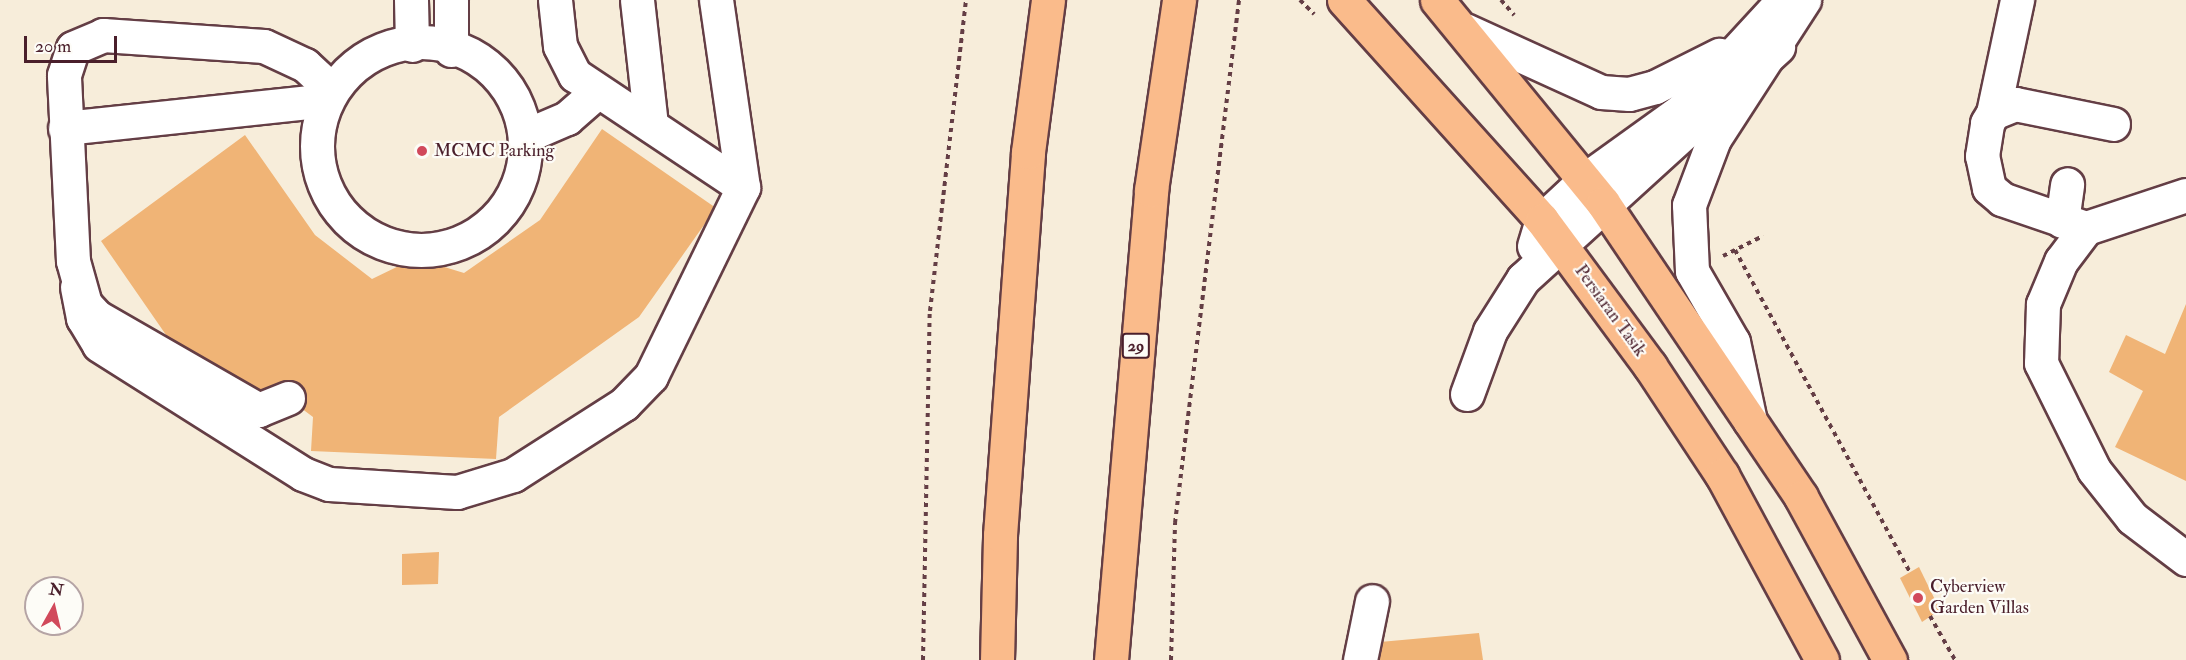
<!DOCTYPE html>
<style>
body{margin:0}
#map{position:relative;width:2186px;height:660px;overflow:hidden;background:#f7edda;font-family:"IM FELL Double Pica",serif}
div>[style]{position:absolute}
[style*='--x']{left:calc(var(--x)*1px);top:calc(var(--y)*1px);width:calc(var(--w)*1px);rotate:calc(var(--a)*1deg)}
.building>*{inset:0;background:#f0b476}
.path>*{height:4px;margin-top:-2px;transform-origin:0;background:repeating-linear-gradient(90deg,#643e45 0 4.5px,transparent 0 9px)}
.roads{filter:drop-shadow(2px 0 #643e45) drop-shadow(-2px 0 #643e45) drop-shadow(0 2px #643e45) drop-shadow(0 -2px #643e45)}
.minor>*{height:33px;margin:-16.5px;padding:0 16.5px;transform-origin:16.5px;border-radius:16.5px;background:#fff}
.minor>.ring{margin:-16.5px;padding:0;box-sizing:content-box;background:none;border:33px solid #fff;border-radius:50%}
.major>*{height:33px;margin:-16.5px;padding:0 16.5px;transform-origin:16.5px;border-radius:16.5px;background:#fabb8b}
.highway>*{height:33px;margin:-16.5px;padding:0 16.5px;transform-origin:16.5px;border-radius:16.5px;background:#fabb8b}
.dots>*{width:16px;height:16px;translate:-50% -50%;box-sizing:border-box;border:3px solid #fdfcf7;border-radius:50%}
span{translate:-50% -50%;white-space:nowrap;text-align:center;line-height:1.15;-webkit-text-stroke:4.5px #fdfcf7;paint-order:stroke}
.shield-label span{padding:2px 4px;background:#fdfcf7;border:2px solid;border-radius:4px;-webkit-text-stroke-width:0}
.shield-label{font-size:16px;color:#4a1f2b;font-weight:700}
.poi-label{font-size:18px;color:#4a1f2b}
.left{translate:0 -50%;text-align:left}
.street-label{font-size:18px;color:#4a1f2b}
.north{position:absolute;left:24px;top:576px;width:60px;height:60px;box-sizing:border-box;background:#fdfcf7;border:2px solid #b5a4a5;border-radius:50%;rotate:8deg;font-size:16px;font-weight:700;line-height:24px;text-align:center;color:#4a1f2b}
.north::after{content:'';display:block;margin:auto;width:21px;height:27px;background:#d1495b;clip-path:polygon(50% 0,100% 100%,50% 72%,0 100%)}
.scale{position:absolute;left:24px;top:36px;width:93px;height:27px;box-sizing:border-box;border:3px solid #4a1f2b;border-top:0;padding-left:8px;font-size:18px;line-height:21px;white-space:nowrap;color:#4a1f2b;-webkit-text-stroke:4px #fdfcf7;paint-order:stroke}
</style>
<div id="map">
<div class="building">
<div style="clip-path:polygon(602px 129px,716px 208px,639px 317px,499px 417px,496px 459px,311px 451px,313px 417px,277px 390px,263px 403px,173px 345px,101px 241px,245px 135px,315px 235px,372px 279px,405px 263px,428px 262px,464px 273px,540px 220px)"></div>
<div style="clip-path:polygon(2186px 304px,2186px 481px,2115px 447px,2143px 391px,2109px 372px,2126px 335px,2165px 354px)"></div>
<div style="clip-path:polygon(439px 552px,438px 584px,402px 585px,402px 554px)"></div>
<div style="clip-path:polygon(1919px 567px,1940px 610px,1922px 622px,1900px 578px)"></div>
<div style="clip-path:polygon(1479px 633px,1483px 660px,1372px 660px,1369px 643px)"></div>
</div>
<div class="path">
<div style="--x:1300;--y:0;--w:20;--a:45"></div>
<div style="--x:1501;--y:0;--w:20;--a:49"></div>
<div style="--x:1735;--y:250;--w:366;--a:61.5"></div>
<div style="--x:1723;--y:256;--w:45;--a:-26.6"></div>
<div style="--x:1930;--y:616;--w:51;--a:60.4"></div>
<div style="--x:923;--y:660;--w:349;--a:-88.9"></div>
<div style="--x:930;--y:311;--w:313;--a:-83.4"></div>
<div style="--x:1171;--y:660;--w:137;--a:-88.3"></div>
<div style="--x:1175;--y:523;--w:527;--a:-83.02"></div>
</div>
<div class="roads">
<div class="minor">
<div style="--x:411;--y:0;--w:45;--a:88.7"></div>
<div style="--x:451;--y:0;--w:50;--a:90"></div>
<div style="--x:555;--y:0;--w:46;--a:83.8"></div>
<div style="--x:560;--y:46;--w:33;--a:63"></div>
<div style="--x:575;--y:75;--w:202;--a:33.7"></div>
<div style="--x:637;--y:0;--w:126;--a:83.6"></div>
<div style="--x:1465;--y:30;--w:149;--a:24.5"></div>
<div style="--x:1601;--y:92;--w:28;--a:4"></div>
<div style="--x:1629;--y:94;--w:27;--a:-15"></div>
<div style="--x:1655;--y:87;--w:72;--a:-26.6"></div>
<div class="ring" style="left:317px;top:42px;width:175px;height:175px"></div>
<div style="--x:1993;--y:113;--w:116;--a:-78"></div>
<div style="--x:65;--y:128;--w:263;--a:-6.1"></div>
<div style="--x:525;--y:136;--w:46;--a:-23.2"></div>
<div style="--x:567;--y:118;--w:41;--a:-41.1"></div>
<div style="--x:2186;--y:195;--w:105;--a:161.7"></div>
<div style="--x:2086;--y:228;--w:41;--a:127.1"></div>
<div style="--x:2061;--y:261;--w:47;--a:112.7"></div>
<div style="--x:2043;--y:304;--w:59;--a:91.9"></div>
<div style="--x:2041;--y:363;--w:119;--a:63.6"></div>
<div style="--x:2094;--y:470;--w:61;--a:51.6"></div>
<div style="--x:2132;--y:518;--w:68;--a:37.2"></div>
<div style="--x:2062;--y:221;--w:37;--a:-82"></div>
<div style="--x:2086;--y:228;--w:89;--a:-161"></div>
<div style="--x:2002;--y:199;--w:17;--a:-140"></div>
<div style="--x:1989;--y:188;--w:33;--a:-102"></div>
<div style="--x:1982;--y:156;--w:33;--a:-81"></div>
<div style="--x:1987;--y:123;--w:12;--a:-59"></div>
<div style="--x:1993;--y:113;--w:24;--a:-22"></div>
<div style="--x:2015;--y:104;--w:100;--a:11.5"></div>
<div style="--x:1534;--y:246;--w:27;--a:-73"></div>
<div style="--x:1542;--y:220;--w:60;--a:-43"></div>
<div style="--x:1586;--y:179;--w:120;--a:-35.8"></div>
<div style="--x:1683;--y:109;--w:137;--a:-47.4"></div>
<div style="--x:1776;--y:8;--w:17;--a:-28"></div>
<div style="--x:77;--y:287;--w:32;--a:79"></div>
<div style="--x:83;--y:318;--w:31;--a:59"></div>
<div style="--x:99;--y:345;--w:241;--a:32.3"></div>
<div style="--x:303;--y:474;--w:28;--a:21"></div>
<div style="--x:329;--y:484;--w:128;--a:3.6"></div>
<div style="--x:457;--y:492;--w:59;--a:-16.9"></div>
<div style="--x:513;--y:475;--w:132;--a:-32.6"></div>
<div style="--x:624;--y:404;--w:39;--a:-46"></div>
<div style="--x:651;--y:376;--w:210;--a:-64"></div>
<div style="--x:743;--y:187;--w:189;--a:-98.2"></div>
<div style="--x:1467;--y:394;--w:67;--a:-69.9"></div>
<div style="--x:1490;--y:331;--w:62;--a:-57.6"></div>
<div style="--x:1523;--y:279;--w:345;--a:-42.3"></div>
<div style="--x:288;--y:398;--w:31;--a:158"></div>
<div style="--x:259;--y:410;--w:187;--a:-150.1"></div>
<div style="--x:97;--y:317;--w:18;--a:-133"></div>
<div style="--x:85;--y:304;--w:45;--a:-105.6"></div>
<div style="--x:73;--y:261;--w:186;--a:-92.8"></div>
<div style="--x:64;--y:75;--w:28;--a:-72"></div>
<div style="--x:73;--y:48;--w:33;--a:-23"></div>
<div style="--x:103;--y:35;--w:161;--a:3.9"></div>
<div style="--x:264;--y:46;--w:45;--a:24.9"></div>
<div style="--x:305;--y:65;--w:35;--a:43"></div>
<div style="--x:1750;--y:421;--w:81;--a:-102.1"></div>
<div style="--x:1733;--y:342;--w:82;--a:-120"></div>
<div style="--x:1692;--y:271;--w:66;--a:-92.6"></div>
<div style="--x:1689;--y:205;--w:71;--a:-69.3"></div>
<div style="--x:1714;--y:139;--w:166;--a:-57.1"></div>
<div style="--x:1360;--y:660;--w:60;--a:-78.5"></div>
</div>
<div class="major">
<div style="--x:1344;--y:0;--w:296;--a:48"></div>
<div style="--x:1542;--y:220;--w:182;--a:53.5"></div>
<div style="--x:1650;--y:366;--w:131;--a:56.6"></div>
<div style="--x:1722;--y:475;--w:210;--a:61.6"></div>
<div style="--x:1437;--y:0;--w:262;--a:50.7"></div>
<div style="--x:1603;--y:203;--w:354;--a:56"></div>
<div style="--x:1801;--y:497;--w:186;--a:61.4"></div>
</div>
<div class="highway">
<div style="--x:997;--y:660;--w:125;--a:-88.6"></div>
<div style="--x:1000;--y:535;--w:384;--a:-85.8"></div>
<div style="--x:1028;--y:152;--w:153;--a:-82.5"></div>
<div style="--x:1111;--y:660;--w:472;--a:-85.1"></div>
<div style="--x:1151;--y:190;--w:192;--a:-81.6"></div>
</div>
</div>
<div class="dots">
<div style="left:422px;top:151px;background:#d1495b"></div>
<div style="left:1918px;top:598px;background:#d1495b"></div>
</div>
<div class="shield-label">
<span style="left:1136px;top:346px">29</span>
</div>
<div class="poi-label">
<span class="left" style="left:434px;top:151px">MCMC Parking</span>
<span class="left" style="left:1930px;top:598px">Cyberview<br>Garden Villas</span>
</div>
<div class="street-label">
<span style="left:1610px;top:311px;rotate:54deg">Persiaran Tasik</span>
</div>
<div class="north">N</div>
<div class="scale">20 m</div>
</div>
